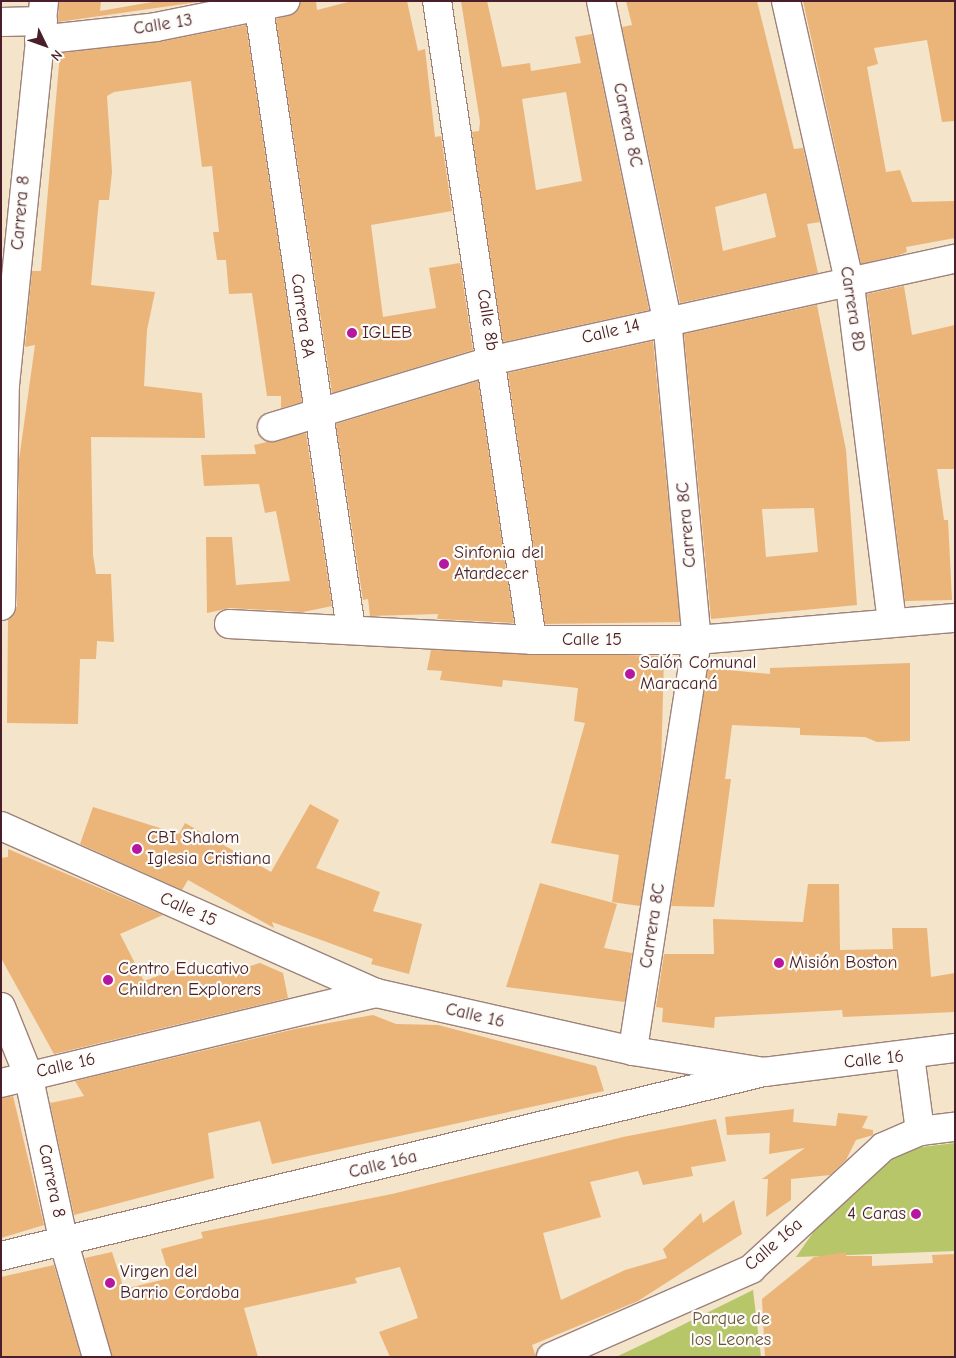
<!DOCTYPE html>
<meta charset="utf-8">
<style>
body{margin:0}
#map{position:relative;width:956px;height:1358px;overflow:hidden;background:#f3e4ca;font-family:"Comic Neue",sans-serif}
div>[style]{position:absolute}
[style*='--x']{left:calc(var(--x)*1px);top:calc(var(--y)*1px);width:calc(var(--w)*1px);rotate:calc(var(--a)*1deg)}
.green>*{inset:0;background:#b6c668}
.building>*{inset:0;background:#ebb479}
.roads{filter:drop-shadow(1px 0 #9e827a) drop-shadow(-1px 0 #9e827a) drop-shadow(0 1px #9e827a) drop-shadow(0 -1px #9e827a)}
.minor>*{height:28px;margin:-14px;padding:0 14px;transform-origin:14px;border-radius:14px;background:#fff}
.secondary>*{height:28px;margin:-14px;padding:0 14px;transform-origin:14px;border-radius:14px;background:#fff}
.dots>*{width:14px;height:14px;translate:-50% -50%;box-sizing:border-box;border:2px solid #fdfcf7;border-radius:50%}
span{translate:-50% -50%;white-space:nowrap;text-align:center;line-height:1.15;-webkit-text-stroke:4.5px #fdfcf7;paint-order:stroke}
.street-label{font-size:18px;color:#4a1f2b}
.poi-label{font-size:18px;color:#4a1f2b}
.left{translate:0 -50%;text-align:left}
.right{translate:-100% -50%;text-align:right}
.park-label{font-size:18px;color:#6a513d}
.frame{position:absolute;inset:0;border:2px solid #4a1f2b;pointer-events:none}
.north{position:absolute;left:20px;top:20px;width:50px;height:50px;-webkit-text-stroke:4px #fdfcf7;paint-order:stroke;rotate:132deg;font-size:14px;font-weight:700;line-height:20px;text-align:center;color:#4a1f2b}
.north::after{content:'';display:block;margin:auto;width:18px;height:22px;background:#4a1f2b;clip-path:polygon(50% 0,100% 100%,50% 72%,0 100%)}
</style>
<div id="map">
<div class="green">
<div style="clip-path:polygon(955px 1143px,955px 1251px,796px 1257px,824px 1217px,905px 1149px)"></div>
<div style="clip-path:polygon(753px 1290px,761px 1357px,616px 1357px,658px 1337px)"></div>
</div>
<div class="building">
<div style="clip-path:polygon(59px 1px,101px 1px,100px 11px,158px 1px,205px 1px,58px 22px)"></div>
<div style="clip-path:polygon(300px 1px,316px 1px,317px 10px,352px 1px,407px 1px,418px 51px,425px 49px,435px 137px,441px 136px,452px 211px,371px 225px,383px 317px,436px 308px,429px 268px,460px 263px,473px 350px,332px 393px,276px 19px,295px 13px)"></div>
<div style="clip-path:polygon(evenodd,461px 1px,487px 1px,502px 67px,530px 63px,531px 71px,581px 63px,575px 37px,592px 34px,649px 310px,503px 342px,472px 132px,479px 131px,480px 122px,461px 1px,566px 92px,582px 181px,536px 190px,522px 99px,566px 92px)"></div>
<div style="clip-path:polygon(evenodd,626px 1px,757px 1px,794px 149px,803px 148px,820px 222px,807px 224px,818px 273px,680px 303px,622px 27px,632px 25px,626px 1px,766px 193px,776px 237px,723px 251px,715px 207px,766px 193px)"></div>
<div style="clip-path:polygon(803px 1px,955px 1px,955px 121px,942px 122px,927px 40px,874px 48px,878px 64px,867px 67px,886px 172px,900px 170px,912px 202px,955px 201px,955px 238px,906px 247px,907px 252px,899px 255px,861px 264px)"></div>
<div style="clip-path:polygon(246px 25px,302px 402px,281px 408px,281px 396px,267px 396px,252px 293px,229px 294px,226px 260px,217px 260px,213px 232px,219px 232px,212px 166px,202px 167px,191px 81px,114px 92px,107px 96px,112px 172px,109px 200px,99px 200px,91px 285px,155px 292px,147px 330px,144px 386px,202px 393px,205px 438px,91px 437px,93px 555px,96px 574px,111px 574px,114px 642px,97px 641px,96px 659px,80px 659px,78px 724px,7px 723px,8px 620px,17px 606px,19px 460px,35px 345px,25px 347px,32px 271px,41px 271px,60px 53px,159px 42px)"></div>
<div style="clip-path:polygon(904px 286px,912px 335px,955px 325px,955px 469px,937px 469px,944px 520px,948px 520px,952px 600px,905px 601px,867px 294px)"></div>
<div style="clip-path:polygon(evenodd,817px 305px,846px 450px,857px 605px,711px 619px,684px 334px,817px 305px,814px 508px,818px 552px,766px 557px,762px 509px,814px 508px)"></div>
<div style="clip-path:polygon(653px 341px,680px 622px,545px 624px,508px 373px)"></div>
<div style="clip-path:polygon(478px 381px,514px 623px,437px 619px,438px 614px,370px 616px,368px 599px,363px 600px,336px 424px)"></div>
<div style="clip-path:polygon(306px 433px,332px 606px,303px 612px,230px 608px,207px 613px,206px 537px,232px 537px,236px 585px,290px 581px,276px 511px,265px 513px,259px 484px,204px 486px,201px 455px,256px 454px,254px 445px)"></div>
<div style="clip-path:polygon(431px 650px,664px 656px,661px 769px,640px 906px,612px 902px,619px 855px,551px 843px,585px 723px,574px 721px,578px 688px,503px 680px,502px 687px,440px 680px,442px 671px,427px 670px)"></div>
<div style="clip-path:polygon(910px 663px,910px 741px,877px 742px,865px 737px,800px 735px,800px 728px,732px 725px,725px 779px,731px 779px,714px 907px,671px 906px,708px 668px,770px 674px,770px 668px)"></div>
<div style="clip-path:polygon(310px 804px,339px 820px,316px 868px,380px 892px,373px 911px,422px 924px,409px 974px,371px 964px,373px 959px,272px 922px,274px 928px,188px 880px,182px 890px,80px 844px,93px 807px,179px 834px,185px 823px,271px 872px)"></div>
<div style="clip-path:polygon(8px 849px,163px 915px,120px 934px,144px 981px,188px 965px,189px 971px,231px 962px,234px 971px,260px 963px,283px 973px,288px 998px,54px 1054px,1px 958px,1px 858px,8px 857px)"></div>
<div style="clip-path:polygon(540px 883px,617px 904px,604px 948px,632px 953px,625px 1002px,506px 987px)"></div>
<div style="clip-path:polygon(808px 884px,839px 884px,840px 950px,893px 949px,892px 928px,927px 928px,931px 977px,955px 973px,955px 1012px,843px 1017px,842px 1010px,715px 1017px,714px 1028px,662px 1022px,663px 1008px,656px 1007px,664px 954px,714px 954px,713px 919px,803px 922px)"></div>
<div style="clip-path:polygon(373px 1015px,396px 1024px,438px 1025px,596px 1066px,604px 1091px,272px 1164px,260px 1121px,208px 1133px,214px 1178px,74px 1215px,50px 1103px,84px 1096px,75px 1081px,295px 1029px)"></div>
<div style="clip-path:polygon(13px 1096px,44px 1225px,1px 1238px,1px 1098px)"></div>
<div style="clip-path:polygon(794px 1109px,793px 1122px,836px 1126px,838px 1113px,868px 1116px,862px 1128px,873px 1130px,873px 1135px,856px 1140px,846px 1160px,830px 1175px,791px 1179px,791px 1200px,766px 1217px,768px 1179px,762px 1179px,805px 1148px,769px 1154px,770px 1133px,727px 1135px,725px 1117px)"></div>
<div style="clip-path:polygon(716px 1119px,726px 1161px,691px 1167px,693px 1176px,643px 1185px,638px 1171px,590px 1182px,601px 1217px,543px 1233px,561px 1300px,625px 1270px,667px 1258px,663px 1249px,701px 1213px,703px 1223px,734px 1200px,742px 1234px,638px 1301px,532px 1345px,536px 1357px,390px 1357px,379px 1332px,418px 1318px,400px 1267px,355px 1278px,357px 1283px,244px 1308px,258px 1357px,112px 1357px,85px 1258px,112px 1252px,124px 1289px,170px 1278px,161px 1249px,203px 1238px,201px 1232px,392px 1194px,623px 1137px)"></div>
<div style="clip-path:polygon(846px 1252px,846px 1256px,872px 1256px,872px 1266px,933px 1263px,932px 1255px,955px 1254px,955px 1357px,765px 1357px,762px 1299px,814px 1257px)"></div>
<div style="clip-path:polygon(54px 1265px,81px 1357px,1px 1357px,1px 1277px)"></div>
</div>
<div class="roads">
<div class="minor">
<div style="--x:258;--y:1;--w:635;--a:81.58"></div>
<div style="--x:437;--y:1;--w:646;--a:81.54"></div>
<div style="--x:601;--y:1;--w:325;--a:78.3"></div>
<div style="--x:667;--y:319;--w:322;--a:84.7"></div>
<div style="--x:697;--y:640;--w:416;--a:98.9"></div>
<div style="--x:786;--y:1;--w:291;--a:77.3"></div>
<div style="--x:850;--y:285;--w:339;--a:82.9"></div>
<div style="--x:1;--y:22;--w:42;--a:-1.4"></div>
<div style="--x:39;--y:40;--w:118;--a:-6.3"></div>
<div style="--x:156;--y:27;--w:132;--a:-11.4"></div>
<div style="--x:272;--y:427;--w:232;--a:-16.8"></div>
<div style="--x:494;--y:360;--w:472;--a:-12.4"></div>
<div style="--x:1;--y:606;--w:221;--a:-89"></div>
<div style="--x:5;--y:385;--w:386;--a:-84.2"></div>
<div style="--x:229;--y:624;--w:303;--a:3"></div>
<div style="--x:532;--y:640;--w:165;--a:0"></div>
<div style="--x:697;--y:640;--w:259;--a:-4.9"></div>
<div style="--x:1;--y:1007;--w:72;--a:68.1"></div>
<div style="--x:28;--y:1074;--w:173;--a:78"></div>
<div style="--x:64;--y:1243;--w:119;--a:73.9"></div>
<div style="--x:1;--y:1083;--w:386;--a:-13.5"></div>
<div style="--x:1;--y:1256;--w:785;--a:-13.56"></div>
</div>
<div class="secondary">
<div style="--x:1;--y:826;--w:411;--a:24"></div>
<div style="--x:376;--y:993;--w:263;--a:12.7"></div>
<div style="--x:633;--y:1051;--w:133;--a:9.1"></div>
<div style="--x:764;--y:1072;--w:193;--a:-7.2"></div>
<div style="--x:910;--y:1056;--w:76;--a:82.4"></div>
<div style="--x:551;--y:1357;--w:219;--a:-23.7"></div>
<div style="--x:751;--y:1269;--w:180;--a:-42.7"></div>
<div style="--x:883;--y:1147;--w:40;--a:-23.4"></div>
<div style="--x:920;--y:1131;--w:35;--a:-7"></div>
</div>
</div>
<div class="dots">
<div style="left:352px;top:333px;background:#b5179e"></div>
<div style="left:444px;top:564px;background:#b5179e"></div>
<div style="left:630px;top:674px;background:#b5179e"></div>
<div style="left:137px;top:849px;background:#b5179e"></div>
<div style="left:779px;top:963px;background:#b5179e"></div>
<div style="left:108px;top:980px;background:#b5179e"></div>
<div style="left:916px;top:1214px;background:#b5179e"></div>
<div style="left:110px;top:1283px;background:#b5179e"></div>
</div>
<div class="street-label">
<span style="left:163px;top:25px;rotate:-9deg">Calle 13</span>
<span style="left:627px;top:125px;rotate:78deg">Carrera 8C</span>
<span style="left:21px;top:213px;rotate:-85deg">Carrera 8</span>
<span style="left:852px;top:309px;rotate:81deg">Carrera 8D</span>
<span style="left:302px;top:316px;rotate:82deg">Carrera 8A</span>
<span style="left:487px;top:320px;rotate:81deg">Calle 8b</span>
<span style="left:611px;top:332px;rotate:-13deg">Calle 14</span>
<span style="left:687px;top:525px;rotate:-95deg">Carrera 8C</span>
<span style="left:592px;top:640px">Calle 15</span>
<span style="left:188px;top:910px;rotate:24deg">Calle 15</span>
<span style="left:653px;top:926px;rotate:-81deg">Carrera 8C</span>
<span style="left:475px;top:1016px;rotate:13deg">Calle 16</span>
<span style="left:874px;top:1060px;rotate:-6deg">Calle 16</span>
<span style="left:66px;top:1066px;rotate:-13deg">Calle 16</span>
<span style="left:383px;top:1165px;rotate:-14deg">Calle 16a</span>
<span style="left:51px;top:1181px;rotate:78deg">Carrera 8</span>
<span style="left:774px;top:1245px;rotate:-41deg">Calle 16a</span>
</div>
<div class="poi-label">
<span class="left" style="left:362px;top:333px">IGLEB</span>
<span class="left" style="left:454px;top:564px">Sinfonia del<br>Atardecer</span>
<span class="left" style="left:640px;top:674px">Salón Comunal<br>Maracaná</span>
<span class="left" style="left:147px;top:849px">CBI Shalom<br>Iglesia Cristiana</span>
<span class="left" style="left:789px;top:963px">Misión Boston</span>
<span class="left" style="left:118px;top:980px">Centro Educativo<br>Children Explorers</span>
<span class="right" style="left:906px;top:1214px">4 Caras</span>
<span class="left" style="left:120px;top:1283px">Virgen del<br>Barrio Cordoba</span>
</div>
<div class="park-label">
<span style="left:731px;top:1330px">Parque de<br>los Leones</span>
</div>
<div class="frame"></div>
<div class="north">N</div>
</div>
